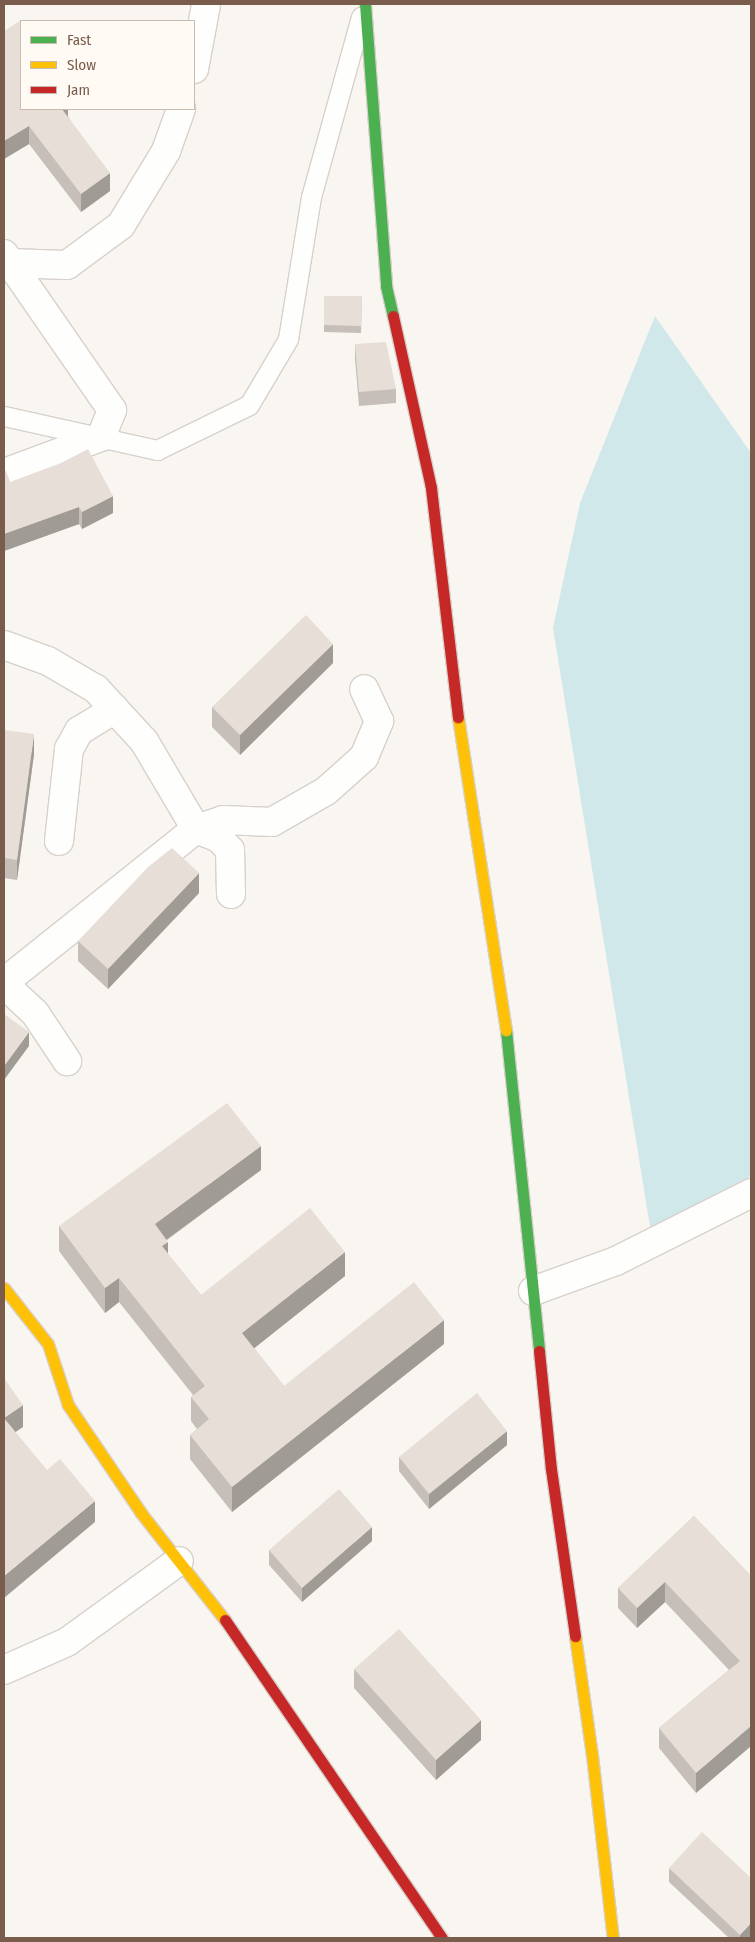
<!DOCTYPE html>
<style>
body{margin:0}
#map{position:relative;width:755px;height:1942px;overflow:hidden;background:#f9f5f0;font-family:"Fira Sans Condensed",sans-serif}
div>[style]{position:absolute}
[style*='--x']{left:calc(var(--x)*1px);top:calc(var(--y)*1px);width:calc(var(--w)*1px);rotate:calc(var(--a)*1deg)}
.water>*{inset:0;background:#d0e8ea}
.roads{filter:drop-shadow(1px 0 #d7d1cb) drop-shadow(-1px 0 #d7d1cb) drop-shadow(0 1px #d7d1cb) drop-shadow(0 -1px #d7d1cb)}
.lane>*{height:19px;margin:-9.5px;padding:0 9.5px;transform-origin:9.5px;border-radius:9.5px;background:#fefefd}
.street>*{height:28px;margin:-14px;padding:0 14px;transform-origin:14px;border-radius:14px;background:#fefefd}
.fast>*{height:11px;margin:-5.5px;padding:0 5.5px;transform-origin:5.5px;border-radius:5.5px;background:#4caf50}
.slow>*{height:11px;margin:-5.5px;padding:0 5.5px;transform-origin:5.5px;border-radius:5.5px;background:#ffc107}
.jam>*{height:11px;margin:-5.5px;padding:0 5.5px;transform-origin:5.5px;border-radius:5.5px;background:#c62828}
.wall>*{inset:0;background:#c6bfb9}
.shaded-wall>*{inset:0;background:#a19b96}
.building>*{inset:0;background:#e6ded7}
span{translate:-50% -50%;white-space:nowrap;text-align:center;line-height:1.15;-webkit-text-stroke:4px #fffaf3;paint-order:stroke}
.frame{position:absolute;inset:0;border:5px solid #7a5c4d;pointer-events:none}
.legend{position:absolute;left:20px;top:20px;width:175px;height:90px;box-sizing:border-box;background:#fffaf3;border:1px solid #cabbb1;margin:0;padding:6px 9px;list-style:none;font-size:15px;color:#7a5c4d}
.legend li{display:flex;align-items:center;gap:10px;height:25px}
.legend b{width:25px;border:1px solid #cabbb1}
</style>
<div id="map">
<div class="water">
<div style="clip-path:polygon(655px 316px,751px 453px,751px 1176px,652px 1239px,553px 628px,580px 503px)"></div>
</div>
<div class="roads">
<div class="lane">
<div style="--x:4;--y:416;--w:157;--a:12.5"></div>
<div style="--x:157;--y:450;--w:102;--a:-26.1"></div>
<div style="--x:249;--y:405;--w:77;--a:-59.4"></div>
<div style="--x:288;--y:339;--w:144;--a:-80.8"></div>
<div style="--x:311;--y:197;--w:187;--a:-74.5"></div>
</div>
<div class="street">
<div style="--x:194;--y:69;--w:65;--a:-79.4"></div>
<div style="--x:4;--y:254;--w:190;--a:55.3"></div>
<div style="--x:112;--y:410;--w:29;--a:112"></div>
<div style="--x:101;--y:437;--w:103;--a:159.6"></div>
<div style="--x:10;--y:263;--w:57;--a:2"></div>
<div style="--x:67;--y:265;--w:67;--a:-36.5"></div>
<div style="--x:121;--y:225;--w:87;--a:-58.7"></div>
<div style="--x:166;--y:151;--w:45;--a:-70.3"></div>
<div style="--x:4;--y:645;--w:47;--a:20"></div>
<div style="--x:48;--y:661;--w:56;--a:30.3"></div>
<div style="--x:96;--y:689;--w:71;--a:47.3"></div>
<div style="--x:144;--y:741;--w:102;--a:59.4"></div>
<div style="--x:196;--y:829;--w:246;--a:141.4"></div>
<div style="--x:59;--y:841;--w:93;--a:-83.8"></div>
<div style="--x:69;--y:749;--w:21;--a:-61"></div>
<div style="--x:79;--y:731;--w:42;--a:-31.4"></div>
<div style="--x:231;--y:894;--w:44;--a:-91.3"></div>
<div style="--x:230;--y:850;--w:16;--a:-133"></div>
<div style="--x:219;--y:838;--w:25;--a:-159"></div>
<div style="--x:196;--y:829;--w:28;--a:-18"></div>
<div style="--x:223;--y:820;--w:49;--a:2.3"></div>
<div style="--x:272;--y:822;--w:62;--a:-29.9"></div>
<div style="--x:326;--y:791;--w:51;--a:-41.8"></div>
<div style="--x:364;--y:757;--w:39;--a:-67"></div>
<div style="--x:379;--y:721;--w:35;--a:-115"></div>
<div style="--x:4;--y:984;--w:42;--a:43.1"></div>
<div style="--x:35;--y:1013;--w:58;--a:56.3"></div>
<div style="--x:533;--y:1291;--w:88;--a:-19.9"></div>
<div style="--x:616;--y:1261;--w:151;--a:-26.7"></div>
<div style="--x:4;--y:1670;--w:69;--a:-24"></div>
<div style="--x:67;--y:1642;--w:138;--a:-35.9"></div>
</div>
<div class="fast">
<div style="--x:365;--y:4;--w:283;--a:85.7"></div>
<div style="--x:386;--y:286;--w:31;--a:77"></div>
<div style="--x:506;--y:1030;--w:323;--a:84.1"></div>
</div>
<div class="slow">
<div style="--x:458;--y:717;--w:317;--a:81.3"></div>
<div style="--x:4;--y:1288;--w:71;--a:51.8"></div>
<div style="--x:48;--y:1344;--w:64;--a:71.8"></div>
<div style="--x:68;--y:1405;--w:130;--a:55.9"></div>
<div style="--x:141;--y:1513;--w:136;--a:51.9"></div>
<div style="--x:575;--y:1636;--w:120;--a:81.9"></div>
<div style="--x:592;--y:1755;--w:184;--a:83.5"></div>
</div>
<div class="jam">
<div style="--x:393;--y:316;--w:176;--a:77.5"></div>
<div style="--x:431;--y:488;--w:231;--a:83.3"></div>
<div style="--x:539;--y:1351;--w:119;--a:84.2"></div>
<div style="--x:551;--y:1469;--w:169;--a:81.8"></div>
<div style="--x:225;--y:1620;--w:385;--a:55.7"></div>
</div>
</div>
<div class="wall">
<div style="clip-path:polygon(4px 31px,68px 109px,68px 116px,110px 191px,81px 212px,29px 144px,4px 159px)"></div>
<div style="clip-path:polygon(324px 296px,362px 296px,361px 333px,324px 332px)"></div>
<div style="clip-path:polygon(355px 344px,396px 389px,396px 403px,359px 406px,355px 359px)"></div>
<div style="clip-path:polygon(4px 471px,10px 482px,113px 513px,82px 529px,79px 524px,4px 551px)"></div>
<div style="clip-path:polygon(333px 663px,240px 755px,212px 727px,212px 707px)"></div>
<div style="clip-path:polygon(4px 730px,34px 754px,17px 880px,4px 878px)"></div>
<div style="clip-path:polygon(199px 893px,108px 989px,78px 961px,78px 941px)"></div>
<div style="clip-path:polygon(261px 1170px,167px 1240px,168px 1254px,201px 1295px,345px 1276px,254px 1348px,284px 1386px,444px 1344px,232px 1512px,190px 1459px,190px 1435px,197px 1429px,191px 1421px,191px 1397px,193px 1395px,119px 1302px,105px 1313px,59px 1251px,59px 1226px)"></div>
<div style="clip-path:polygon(507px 1445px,429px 1509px,399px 1471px,399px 1457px)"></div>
<div style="clip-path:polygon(694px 1516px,751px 1576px,751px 1746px,696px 1793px,659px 1748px,659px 1728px,729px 1670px,665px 1602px,637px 1628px,618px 1608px,618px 1588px)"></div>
<div style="clip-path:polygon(372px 1541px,302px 1602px,269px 1565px,269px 1550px)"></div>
<div style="clip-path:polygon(354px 1669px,481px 1740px,436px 1780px,354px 1688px)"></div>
<div style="clip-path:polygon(669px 1868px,751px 1937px,750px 1938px,729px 1938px,669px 1882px)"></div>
</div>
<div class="shaded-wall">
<div style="clip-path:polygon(61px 109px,68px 109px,68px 122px)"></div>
<div style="clip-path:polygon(29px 126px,29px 144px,4px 159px,4px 141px)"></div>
<div style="clip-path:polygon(110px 173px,110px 191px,81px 212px,81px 194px)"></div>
<div style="clip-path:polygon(113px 496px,113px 513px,82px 529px,82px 512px)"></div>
<div style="clip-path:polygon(79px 507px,79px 524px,4px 551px,4px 534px)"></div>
<div style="clip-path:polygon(333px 644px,333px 663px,240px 755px,240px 735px)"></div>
<div style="clip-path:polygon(34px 734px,34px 754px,17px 880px,17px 860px)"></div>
<div style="clip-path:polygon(199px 873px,199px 893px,108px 989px,108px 969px)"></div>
<div style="clip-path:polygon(29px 1032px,29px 1046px,4px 1080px,4px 1066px)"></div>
<div style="clip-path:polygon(261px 1146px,261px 1170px,155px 1248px,155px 1224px)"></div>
<div style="clip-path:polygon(168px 1242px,168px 1266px,162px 1246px)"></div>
<div style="clip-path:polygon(345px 1252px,345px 1276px,242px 1358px,242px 1333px)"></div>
<div style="clip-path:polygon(119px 1278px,119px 1302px,105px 1313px,105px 1288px)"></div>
<div style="clip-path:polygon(444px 1320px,444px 1344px,232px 1512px,232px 1487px)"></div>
<div style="clip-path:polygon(23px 1405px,23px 1427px,4px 1440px,4px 1418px)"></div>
<div style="clip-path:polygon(507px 1431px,507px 1445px,429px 1509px,429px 1494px)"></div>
<div style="clip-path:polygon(95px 1501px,95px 1522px,4px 1598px,4px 1576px)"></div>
<div style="clip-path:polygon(372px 1527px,372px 1541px,302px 1602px,302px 1588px)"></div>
<div style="clip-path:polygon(665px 1582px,665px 1602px,637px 1628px,637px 1608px)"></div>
<div style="clip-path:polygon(481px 1720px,481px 1740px,436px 1780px,436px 1760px)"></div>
<div style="clip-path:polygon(751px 1726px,751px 1746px,696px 1793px,696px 1773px)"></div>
<div style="clip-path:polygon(751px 1923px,751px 1937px,750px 1938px,740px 1938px,740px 1935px)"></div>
</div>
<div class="building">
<div style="clip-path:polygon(20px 21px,21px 23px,21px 109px,62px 109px,110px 173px,81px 194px,29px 126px,4px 141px,4px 31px)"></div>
<div style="clip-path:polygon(324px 296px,362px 296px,361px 326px,324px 325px)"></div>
<div style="clip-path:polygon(386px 342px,396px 389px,359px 392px,355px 344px)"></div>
<div style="clip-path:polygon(88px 449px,113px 496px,82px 512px,79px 507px,4px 534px,4px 471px,6px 471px,10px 482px,61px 463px)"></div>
<div style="clip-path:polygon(306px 615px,333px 644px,240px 735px,212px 707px)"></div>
<div style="clip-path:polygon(4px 730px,34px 734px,17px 860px,4px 858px)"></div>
<div style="clip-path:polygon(172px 848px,199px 873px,108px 969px,78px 941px,148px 867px)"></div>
<div style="clip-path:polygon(4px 1014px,29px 1032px,4px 1066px)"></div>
<div style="clip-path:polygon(227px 1103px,261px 1146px,155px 1224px,168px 1242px,162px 1246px,201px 1295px,310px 1208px,345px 1252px,242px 1333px,284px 1386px,414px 1282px,444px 1320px,232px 1487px,190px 1435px,209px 1419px,191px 1397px,205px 1386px,119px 1278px,105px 1288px,59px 1226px)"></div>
<div style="clip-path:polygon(4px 1378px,23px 1405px,4px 1418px,47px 1470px,60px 1459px,95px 1501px,4px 1576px)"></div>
<div style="clip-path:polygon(477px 1393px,507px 1431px,429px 1494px,399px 1457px)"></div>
<div style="clip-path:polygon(339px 1489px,372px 1527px,302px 1588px,269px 1550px)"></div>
<div style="clip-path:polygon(694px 1516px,751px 1576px,751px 1726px,696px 1773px,659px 1728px,740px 1661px,665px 1582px,637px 1608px,618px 1588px)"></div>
<div style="clip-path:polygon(399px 1629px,481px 1720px,436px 1760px,354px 1669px)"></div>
<div style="clip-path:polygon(702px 1832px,751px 1878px,751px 1923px,740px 1935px,669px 1868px)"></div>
</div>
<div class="frame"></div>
<ul class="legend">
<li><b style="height:6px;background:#4caf50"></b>Fast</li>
<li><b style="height:6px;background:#ffc107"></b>Slow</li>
<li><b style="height:6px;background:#c62828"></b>Jam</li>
</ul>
</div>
